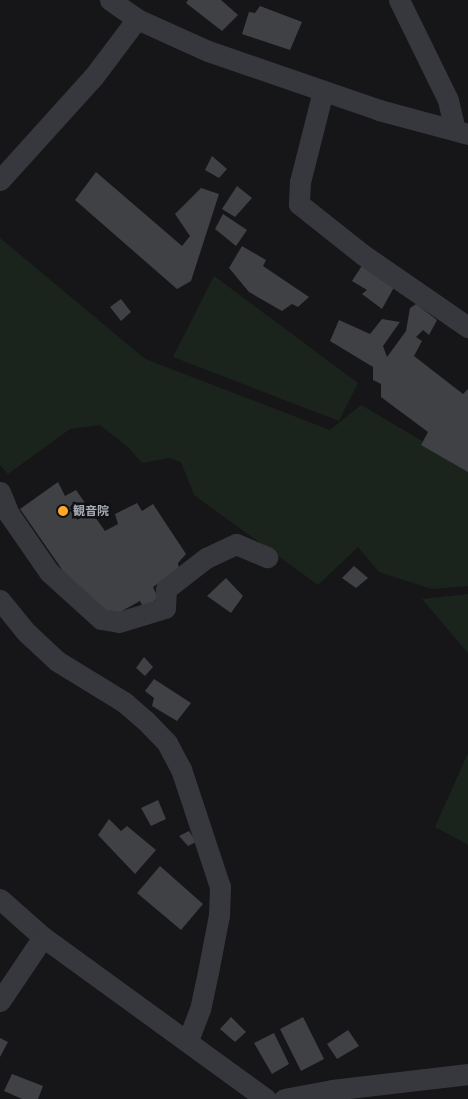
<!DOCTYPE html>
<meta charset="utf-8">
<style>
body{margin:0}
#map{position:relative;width:468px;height:1099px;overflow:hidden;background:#161618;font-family:Ubuntu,"Noto Sans JP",sans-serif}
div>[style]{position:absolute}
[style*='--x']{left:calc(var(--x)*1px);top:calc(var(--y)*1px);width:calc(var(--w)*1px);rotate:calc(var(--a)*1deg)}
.green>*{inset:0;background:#1b241c}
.building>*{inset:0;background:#404145}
.minor>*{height:21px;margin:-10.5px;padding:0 10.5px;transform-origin:10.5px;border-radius:10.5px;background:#37383e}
.dots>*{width:14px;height:14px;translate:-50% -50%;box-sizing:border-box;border:2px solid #111113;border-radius:50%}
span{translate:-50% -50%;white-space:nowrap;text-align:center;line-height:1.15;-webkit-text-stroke:5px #111113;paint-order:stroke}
.poi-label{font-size:12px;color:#a7aeb9;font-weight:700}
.left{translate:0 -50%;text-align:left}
</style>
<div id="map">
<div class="green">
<div style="clip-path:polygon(0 238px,145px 359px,330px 430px,361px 405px,468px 468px,468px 586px,432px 589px,379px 572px,358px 547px,318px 585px,194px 495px,181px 462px,169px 458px,142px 463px,129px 448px,100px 425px,70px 429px,8px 474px,0 465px)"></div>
<div style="clip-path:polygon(214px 276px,358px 383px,339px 421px,173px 357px)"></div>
<div style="clip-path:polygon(468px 594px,468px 653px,422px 599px)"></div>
<div style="clip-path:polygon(468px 753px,468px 845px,435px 827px)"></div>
</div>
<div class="building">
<div style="clip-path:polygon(188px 0,221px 0,238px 15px,222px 31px,186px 3px)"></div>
<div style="clip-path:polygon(260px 6px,302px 22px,290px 50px,242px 34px,249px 12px,255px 13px)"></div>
<div style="clip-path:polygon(212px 156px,227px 169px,219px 178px,205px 170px)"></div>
<div style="clip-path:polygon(96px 172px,182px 246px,190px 236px,175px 214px,201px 188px,219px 194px,191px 281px,177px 289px,75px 200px)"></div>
<div style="clip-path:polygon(237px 186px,252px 198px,235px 217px,222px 209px)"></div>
<div style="clip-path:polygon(223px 214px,247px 230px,236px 246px,215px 229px)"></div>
<div style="clip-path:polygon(242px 246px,266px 260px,263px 266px,309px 297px,298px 307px,292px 304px,282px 311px,249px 292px,229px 268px)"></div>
<div style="clip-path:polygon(363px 264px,397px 282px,382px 309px,362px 294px,367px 290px,352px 281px)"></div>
<div style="clip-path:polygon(121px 299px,131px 312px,121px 321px,110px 307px)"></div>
<div style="clip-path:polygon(416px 304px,437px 320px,429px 335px,423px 330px,416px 337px,422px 341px,414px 356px,463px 394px,468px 389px,468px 472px,421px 445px,428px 432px,381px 397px,381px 384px,373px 380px,373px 367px,330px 341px,339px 320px,370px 334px,382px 319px,400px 322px,383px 346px,387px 357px,406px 331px,410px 308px)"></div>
<div style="clip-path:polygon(58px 482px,65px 496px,76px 490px,105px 531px,118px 524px,115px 514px,137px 503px,142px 511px,153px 504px,186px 554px,178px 563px,179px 569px,153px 587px,158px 598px,144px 609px,140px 601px,120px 612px,103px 616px,77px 591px,20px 509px)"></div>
<div style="clip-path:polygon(354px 566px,368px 578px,356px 588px,342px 578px)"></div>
<div style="clip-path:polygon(226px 578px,243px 596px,231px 613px,207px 596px)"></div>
<div style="clip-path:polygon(144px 657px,153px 667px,145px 676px,136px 668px)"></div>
<div style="clip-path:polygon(154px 679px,191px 703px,177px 721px,152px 706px,154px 698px,145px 691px)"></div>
<div style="clip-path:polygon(158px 800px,166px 819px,151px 826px,141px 808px)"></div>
<div style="clip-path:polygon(109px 819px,121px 831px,127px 826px,156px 850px,135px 874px,98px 835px)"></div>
<div style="clip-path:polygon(189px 831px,196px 842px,188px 846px,179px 836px)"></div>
<div style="clip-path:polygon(160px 866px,203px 904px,181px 930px,137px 893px)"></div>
<div style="clip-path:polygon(231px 1017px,246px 1032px,235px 1042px,220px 1029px)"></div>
<div style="clip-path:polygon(303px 1017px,324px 1059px,301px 1071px,280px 1029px)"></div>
<div style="clip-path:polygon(348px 1030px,359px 1046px,337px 1059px,327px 1044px)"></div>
<div style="clip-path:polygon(274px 1033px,289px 1064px,272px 1074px,254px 1043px)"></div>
<div style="clip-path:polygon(0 1038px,8px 1042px,0 1057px)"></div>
<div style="clip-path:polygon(12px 1074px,43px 1086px,38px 1099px,22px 1099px,4px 1091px)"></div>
</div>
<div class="minor">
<div style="--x:110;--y:0;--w:33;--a:35"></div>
<div style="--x:137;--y:19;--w:78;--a:24.3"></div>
<div style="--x:208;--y:51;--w:181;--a:19"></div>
<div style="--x:379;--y:110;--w:92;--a:15.1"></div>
<div style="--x:399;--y:0;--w:111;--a:63.9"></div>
<div style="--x:448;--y:100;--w:31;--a:77"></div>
<div style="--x:323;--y:91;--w:94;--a:104.2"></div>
<div style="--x:300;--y:182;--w:22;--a:93"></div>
<div style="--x:299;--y:204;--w:80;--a:38.4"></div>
<div style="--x:362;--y:254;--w:129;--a:34.6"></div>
<div style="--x:0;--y:180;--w:140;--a:-47.9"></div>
<div style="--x:94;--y:76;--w:71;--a:-53"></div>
<div style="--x:0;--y:492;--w:24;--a:68"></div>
<div style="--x:9;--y:514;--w:70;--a:55.4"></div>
<div style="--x:49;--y:572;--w:70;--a:42.1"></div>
<div style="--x:101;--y:619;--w:18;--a:9"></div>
<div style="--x:119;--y:622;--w:48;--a:-16.9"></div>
<div style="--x:165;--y:608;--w:19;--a:-87"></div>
<div style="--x:166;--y:589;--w:51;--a:-37.8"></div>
<div style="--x:206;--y:558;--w:33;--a:-25"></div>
<div style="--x:236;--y:544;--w:34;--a:23"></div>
<div style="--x:0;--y:600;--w:41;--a:50.9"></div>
<div style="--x:26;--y:632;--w:42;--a:43.1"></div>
<div style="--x:57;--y:661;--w:79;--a:31.5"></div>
<div style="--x:124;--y:702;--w:28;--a:41"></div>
<div style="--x:145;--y:720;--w:32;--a:46"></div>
<div style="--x:167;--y:743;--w:30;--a:62"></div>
<div style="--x:181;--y:769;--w:124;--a:71.7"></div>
<div style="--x:220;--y:887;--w:28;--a:92"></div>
<div style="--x:219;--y:915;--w:58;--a:100.9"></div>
<div style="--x:208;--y:972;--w:38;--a:102"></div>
<div style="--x:200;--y:1009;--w:34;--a:111"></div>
<div style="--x:0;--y:899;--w:57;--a:41.5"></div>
<div style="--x:43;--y:937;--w:276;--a:36"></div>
<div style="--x:0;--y:1001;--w:77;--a:-56.1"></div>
<div style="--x:284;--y:1099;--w:49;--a:-10.6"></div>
<div style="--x:332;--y:1090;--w:137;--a:-6.7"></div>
</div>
<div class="dots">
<div style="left:63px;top:511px;background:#ffaa27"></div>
</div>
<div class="poi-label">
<span class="left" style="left:73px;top:511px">観音院</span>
</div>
</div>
